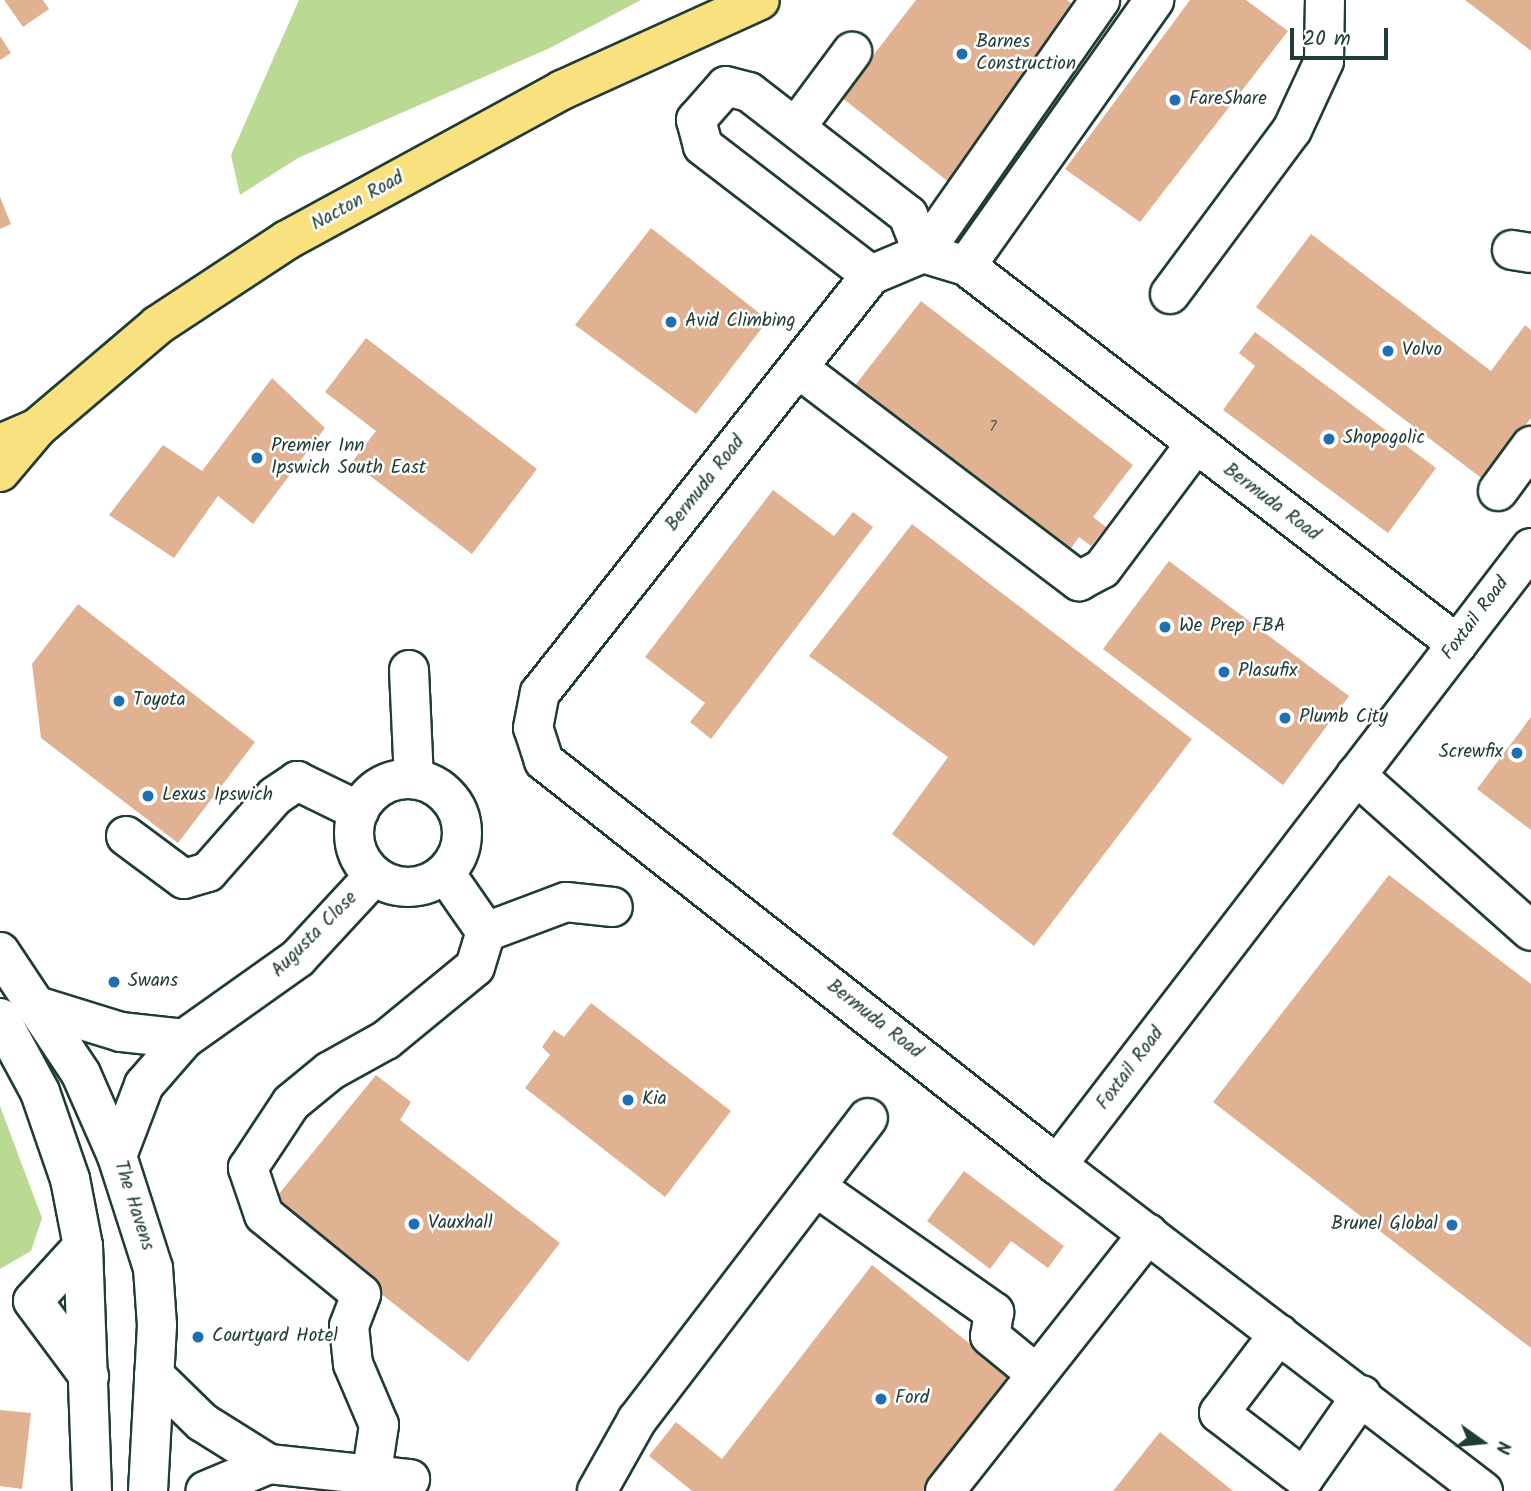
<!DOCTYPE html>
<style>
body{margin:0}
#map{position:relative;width:1531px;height:1491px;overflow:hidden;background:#fff;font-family:Kalam,sans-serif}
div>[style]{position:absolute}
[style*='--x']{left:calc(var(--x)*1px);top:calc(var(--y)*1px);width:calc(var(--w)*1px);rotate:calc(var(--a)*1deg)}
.green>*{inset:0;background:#bada93}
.building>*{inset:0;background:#e0b291}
.roads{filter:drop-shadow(2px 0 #1f3d34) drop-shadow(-2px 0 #1f3d34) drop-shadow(0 2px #1f3d34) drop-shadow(0 -2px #1f3d34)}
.minor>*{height:38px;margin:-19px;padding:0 19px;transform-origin:19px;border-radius:19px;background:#fff}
.minor>.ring{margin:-19px;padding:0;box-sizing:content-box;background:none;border:38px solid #fff;border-radius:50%}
.major>*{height:38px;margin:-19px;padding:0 19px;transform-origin:19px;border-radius:19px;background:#fae180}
.highway>*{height:38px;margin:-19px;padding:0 19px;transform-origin:19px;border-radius:19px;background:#fae180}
.dots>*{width:19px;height:19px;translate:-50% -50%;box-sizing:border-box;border:4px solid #fff;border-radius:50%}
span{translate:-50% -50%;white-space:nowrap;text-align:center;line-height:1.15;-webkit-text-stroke:5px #fff;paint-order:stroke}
.number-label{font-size:16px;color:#4f5a4b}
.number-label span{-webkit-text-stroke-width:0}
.poi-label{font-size:19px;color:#1f3d34}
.left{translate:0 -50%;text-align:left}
.right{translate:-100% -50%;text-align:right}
.street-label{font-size:19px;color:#1f3d34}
.north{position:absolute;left:1447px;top:1407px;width:70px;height:70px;-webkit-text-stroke:5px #fff;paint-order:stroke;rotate:105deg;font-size:19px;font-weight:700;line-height:28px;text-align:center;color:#1f3d34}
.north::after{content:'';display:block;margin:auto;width:24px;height:32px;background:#1f3d34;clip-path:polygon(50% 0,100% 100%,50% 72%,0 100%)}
.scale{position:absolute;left:1290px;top:28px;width:98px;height:32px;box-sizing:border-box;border:4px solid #1f3d34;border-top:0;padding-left:9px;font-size:21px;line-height:24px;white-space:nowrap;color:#1f3d34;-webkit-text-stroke:5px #fff;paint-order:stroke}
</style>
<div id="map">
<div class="green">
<div style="clip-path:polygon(299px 0,641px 0,550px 48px,298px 158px,240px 195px,231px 155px)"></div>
<div style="clip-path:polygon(0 1106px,42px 1218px,31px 1251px,0 1269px)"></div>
</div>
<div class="building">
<div style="clip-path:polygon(4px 0,43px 0,49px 9px,23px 27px)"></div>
<div style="clip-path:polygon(916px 0,1067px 0,1082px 11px,950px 183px,841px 97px)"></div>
<div style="clip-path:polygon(1190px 0,1246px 0,1288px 31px,1140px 222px,1065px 169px)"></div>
<div style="clip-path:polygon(1465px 0,1531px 0,1531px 51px,1490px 19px)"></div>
<div style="clip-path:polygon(0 36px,11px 53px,0 60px)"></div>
<div style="clip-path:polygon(0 197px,11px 224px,0 229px)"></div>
<div style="clip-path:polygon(651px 228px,768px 320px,696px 414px,575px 325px)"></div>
<div style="clip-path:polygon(1311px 234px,1491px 371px,1525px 325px,1531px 330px,1531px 418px,1484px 480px,1256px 307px)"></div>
<div style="clip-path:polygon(921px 301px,1133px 465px,1093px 517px,1106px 527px,1091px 546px,1079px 537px,1067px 554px,853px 388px)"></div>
<div style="clip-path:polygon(1255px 332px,1436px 468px,1388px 533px,1223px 410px,1255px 366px,1239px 353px)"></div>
<div style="clip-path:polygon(366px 338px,537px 469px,472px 554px,352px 462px,376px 431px,325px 392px)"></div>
<div style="clip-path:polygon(272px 378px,325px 428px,253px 524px,218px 496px,174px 558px,109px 515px,163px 445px,202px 471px)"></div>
<div style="clip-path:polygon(773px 490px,834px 536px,853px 512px,873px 527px,711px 739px,690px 722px,705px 703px,645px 657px)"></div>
<div style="clip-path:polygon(912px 524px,1192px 739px,1034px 946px,892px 834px,948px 757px,809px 656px)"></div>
<div style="clip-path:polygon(1169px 561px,1349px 696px,1283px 785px,1103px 649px)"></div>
<div style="clip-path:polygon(78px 604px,255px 742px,178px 843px,41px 738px,32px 664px)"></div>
<div style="clip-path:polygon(1531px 717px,1531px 830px,1477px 789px)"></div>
<div style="clip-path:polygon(1389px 875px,1531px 984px,1531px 1348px,1213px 1102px)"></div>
<div style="clip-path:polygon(591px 1003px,731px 1111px,665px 1197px,525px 1088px,550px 1055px,542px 1047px,554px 1030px,564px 1037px)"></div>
<div style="clip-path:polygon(376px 1075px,411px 1102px,400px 1120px,560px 1243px,468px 1362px,269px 1206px)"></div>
<div style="clip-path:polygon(964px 1171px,1064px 1246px,1048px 1268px,1011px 1241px,990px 1269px,927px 1221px)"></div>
<div style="clip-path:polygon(872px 1265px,1011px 1377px,923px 1491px,692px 1491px,649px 1456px,676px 1422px,722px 1459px)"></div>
<div style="clip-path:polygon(0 1410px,31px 1413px,22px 1489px,0 1486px)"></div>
<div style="clip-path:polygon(1160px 1432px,1233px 1491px,1113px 1491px)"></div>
</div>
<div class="roads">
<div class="minor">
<div style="--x:796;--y:127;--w:94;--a:-53.3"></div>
<div style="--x:1512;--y:250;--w:19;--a:9"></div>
<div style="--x:923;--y:253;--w:309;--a:-55"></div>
<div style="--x:966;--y:266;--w:326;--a:-54.7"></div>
<div style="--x:871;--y:275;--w:212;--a:-142.5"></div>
<div style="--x:703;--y:146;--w:27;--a:-105"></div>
<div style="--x:696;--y:120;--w:45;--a:-48.6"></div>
<div style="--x:726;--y:86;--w:24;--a:15"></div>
<div style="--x:749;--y:92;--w:201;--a:37.7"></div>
<div style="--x:908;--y:215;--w:41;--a:68.5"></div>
<div style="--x:1170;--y:294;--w:204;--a:-53.4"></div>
<div style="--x:1292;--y:130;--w:76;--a:-65.1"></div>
<div style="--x:1324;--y:61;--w:61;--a:-89.1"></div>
<div style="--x:798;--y:368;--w:353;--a:37.2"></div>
<div style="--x:1079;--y:581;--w:26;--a:-28"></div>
<div style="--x:1102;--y:569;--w:154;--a:-53.2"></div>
<div style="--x:1498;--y:491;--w:56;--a:-53.7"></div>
<div style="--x:409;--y:670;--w:109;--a:87.4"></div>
<div style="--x:1356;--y:775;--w:234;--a:41.7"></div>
<div class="ring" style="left:354px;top:779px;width:70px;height:70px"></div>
<div style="--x:126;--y:836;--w:72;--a:36.6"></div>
<div style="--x:184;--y:879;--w:25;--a:-16"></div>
<div style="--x:208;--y:872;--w:101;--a:-48.6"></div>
<div style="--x:275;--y:796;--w:27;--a:-34"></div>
<div style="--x:297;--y:781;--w:69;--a:25.8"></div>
<div style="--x:486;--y:932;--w:85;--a:-20.6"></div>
<div style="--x:566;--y:902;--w:47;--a:6.1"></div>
<div style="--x:0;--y:952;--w:146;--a:56.4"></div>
<div style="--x:81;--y:1074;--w:90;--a:66.3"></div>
<div style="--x:117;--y:1156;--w:118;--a:72.2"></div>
<div style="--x:153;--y:1268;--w:57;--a:86"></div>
<div style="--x:157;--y:1325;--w:166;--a:93.1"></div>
<div style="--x:43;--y:1008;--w:82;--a:17.1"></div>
<div style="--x:121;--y:1032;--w:63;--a:6.3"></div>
<div style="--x:0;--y:1018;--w:84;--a:61.6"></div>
<div style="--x:40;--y:1092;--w:92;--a:71"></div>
<div style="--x:70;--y:1179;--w:68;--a:79"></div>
<div style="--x:83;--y:1246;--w:245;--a:87.9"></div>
<div style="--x:117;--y:1156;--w:76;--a:-69.2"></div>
<div style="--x:144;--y:1085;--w:61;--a:-49"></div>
<div style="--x:184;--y:1039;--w:140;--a:-35.4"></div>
<div style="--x:298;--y:958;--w:112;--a:-47.2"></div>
<div style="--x:1057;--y:1165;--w:653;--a:-141.78"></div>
<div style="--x:544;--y:761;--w:35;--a:-108"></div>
<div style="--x:533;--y:728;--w:36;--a:-79"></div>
<div style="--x:540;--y:693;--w:533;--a:-51.63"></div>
<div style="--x:871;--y:275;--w:56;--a:-22.9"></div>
<div style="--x:923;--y:253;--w:45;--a:16.8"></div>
<div style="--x:966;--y:266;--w:620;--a:37.59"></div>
<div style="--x:816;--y:1187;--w:218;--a:35.1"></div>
<div style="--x:994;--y:1312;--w:24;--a:99"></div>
<div style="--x:990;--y:1336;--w:57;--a:39.3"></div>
<div style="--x:83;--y:1246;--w:74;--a:132.3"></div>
<div style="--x:33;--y:1301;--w:94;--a:53.3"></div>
<div style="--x:1279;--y:1334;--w:99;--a:127.2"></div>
<div style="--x:1219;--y:1413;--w:107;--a:37.4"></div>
<div style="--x:1304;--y:1478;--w:101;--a:-55.1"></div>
<div style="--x:154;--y:1375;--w:67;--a:44.4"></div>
<div style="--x:202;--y:1422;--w:79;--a:32.1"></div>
<div style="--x:269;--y:1464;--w:69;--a:157.1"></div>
<div style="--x:269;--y:1464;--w:142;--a:6.1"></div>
<div style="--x:369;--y:1491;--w:67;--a:-81.4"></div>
<div style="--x:379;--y:1425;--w:66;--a:-113.1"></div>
<div style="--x:353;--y:1364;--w:38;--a:-96"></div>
<div style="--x:349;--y:1326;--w:34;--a:-69"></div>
<div style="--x:361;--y:1294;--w:125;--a:-140.8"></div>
<div style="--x:264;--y:1215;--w:50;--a:-108.8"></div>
<div style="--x:248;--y:1168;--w:78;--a:-56.5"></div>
<div style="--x:291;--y:1103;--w:50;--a:-39.4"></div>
<div style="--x:330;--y:1071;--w:64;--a:-29"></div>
<div style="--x:386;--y:1040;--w:115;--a:-39.4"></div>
<div style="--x:475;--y:967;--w:37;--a:-73"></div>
<div style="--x:486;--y:932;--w:72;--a:-124.8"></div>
<div style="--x:597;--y:1491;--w:81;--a:-60.6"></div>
<div style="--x:637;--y:1420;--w:380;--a:-52.6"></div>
<div style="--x:945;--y:1491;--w:328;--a:-51.7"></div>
<div style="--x:1483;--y:1491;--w:536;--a:-142.57"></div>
<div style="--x:1057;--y:1165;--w:778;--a:-52.47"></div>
</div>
<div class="major">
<div style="--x:0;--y:472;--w:57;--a:-49.9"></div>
<div style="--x:37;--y:428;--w:159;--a:-40.4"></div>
<div style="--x:158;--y:325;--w:154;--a:-33.4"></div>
<div style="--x:287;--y:240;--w:313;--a:-28.6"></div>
<div style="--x:562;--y:90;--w:217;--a:-24.4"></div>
</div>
<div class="highway">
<div style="--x:0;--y:444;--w:40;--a:-23.4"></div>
</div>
</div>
<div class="dots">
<div style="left:962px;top:54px;background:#1f6fb2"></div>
<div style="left:1175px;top:100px;background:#1f6fb2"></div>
<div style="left:671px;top:322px;background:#1f6fb2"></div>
<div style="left:1388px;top:351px;background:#1f6fb2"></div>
<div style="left:1329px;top:439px;background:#1f6fb2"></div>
<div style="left:257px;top:458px;background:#1f6fb2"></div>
<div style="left:1165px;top:627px;background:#1f6fb2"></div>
<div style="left:1224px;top:672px;background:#1f6fb2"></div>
<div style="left:119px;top:701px;background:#1f6fb2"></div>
<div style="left:1285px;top:718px;background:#1f6fb2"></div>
<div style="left:1517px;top:753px;background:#1f6fb2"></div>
<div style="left:148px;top:796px;background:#1f6fb2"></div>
<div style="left:114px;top:982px;background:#1f6fb2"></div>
<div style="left:628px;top:1100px;background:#1f6fb2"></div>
<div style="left:414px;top:1224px;background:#1f6fb2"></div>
<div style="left:1452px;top:1225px;background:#1f6fb2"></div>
<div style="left:198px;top:1337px;background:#1f6fb2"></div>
<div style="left:881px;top:1399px;background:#1f6fb2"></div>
</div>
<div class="number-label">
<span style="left:993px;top:427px">7</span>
</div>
<div class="poi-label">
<span class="left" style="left:976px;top:54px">Barnes<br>Construction</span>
<span class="left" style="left:1189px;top:100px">FareShare</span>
<span class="left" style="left:685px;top:322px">Avid Climbing</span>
<span class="left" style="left:1402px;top:351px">Volvo</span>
<span class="left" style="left:1343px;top:439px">Shopogolic</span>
<span class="left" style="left:271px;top:458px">Premier Inn<br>Ipswich South East</span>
<span class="left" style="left:1179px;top:627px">We Prep FBA</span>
<span class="left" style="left:1238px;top:672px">Plasufix</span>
<span class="left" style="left:133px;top:701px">Toyota</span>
<span class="left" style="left:1299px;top:718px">Plumb City</span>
<span class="right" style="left:1503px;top:753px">Screwfix</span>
<span class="left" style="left:162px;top:796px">Lexus Ipswich</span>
<span class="left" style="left:128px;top:982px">Swans</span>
<span class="left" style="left:642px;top:1100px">Kia</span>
<span class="left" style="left:428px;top:1224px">Vauxhall</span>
<span class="right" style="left:1438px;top:1225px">Brunel Global</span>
<span class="left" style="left:212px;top:1337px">Courtyard Hotel</span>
<span class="left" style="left:895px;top:1399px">Ford</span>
</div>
<div class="street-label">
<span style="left:358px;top:202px;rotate:-29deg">Nacton Road</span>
<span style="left:706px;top:484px;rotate:-52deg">Bermuda Road</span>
<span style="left:1271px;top:503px;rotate:37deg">Bermuda Road</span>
<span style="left:1476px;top:619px;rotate:-53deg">Foxtail Road</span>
<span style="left:315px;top:935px;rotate:-45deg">Augusta Close</span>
<span style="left:874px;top:1020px;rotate:38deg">Bermuda Road</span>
<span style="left:1131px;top:1069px;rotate:-53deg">Foxtail Road</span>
<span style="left:133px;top:1206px;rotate:72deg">The Havens</span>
</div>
<div class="north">N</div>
<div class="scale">20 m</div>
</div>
